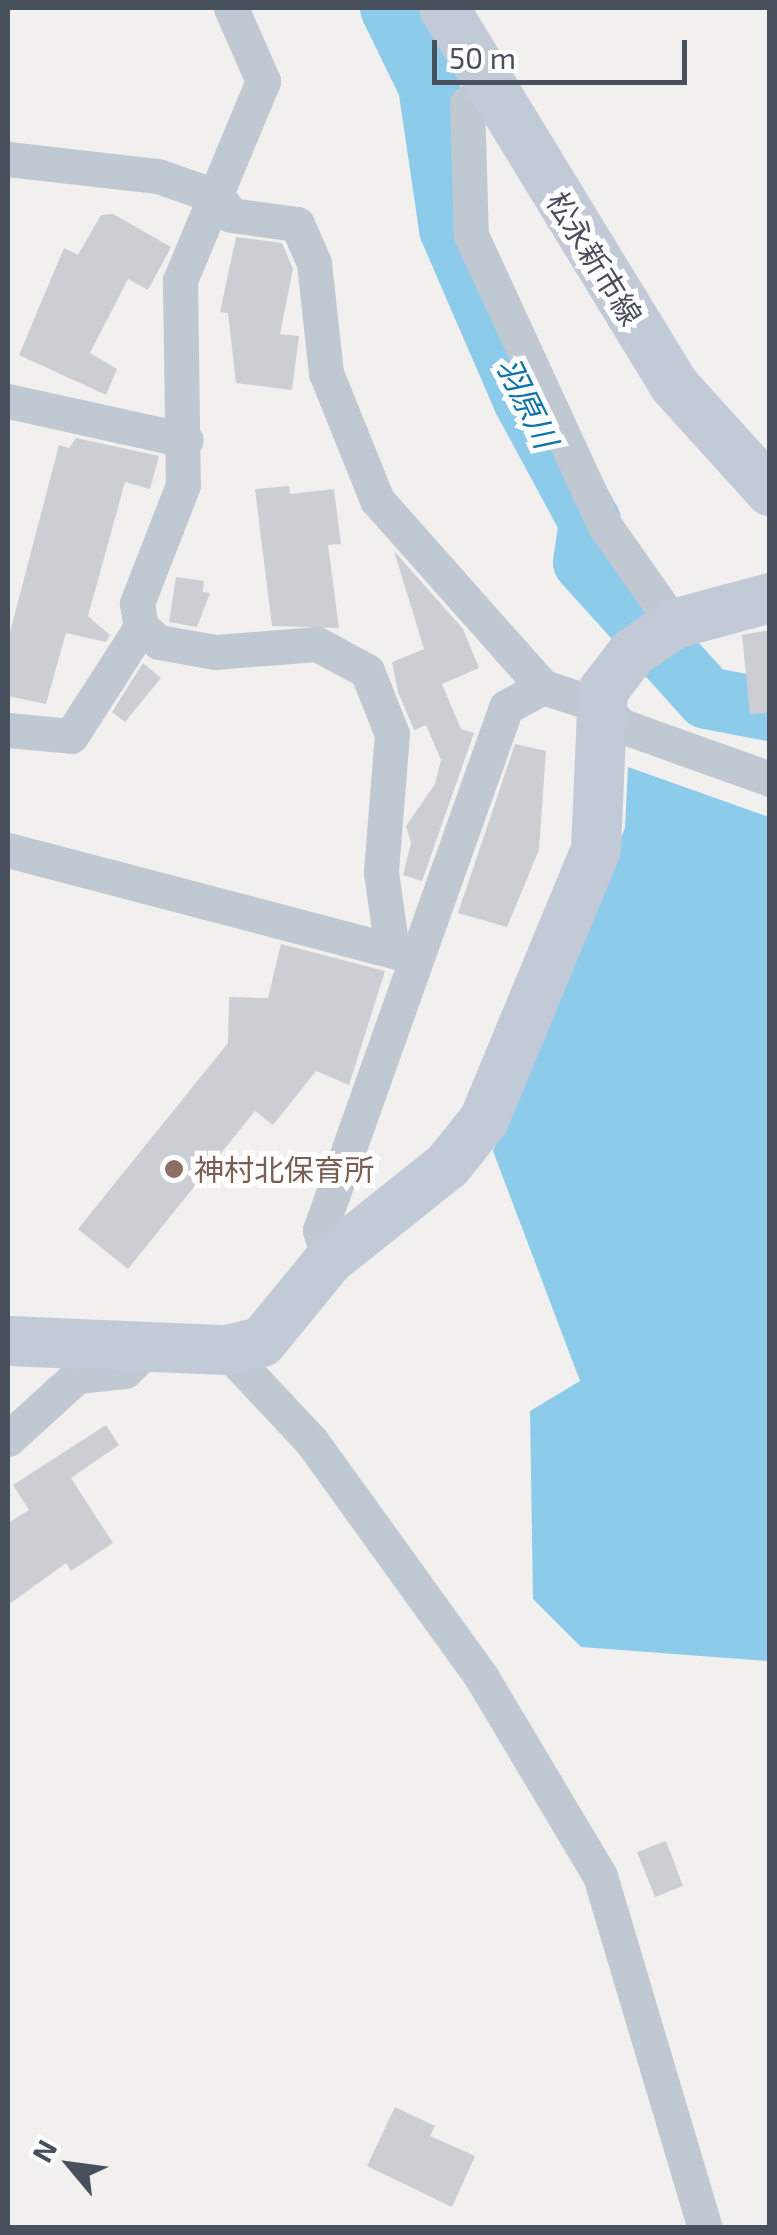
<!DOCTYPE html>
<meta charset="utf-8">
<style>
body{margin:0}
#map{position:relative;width:777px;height:2235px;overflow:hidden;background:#f2f0ef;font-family:"Exo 2","Noto Sans JP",sans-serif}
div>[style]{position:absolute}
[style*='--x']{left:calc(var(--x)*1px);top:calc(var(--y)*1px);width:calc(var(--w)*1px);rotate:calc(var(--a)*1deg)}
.water>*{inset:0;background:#8dcbeb}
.river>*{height:62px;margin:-31px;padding:0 31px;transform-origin:31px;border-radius:31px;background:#8dcbeb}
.building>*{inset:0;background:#ccced4}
.street>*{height:35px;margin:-17.5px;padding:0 17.5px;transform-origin:17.5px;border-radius:17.5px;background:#c0c8d1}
.secondary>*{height:50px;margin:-25px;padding:0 25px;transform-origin:25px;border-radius:25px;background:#c2cad8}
.dots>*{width:28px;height:28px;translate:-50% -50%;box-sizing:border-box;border:5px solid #fff;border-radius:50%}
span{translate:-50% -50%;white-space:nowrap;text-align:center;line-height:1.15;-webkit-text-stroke:10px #fff;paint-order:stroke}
.street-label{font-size:30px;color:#48505d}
.education-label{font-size:30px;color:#785e54}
.left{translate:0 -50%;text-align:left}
.water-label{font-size:32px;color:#0e75a9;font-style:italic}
.frame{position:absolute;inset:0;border:10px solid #48505d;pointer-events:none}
.north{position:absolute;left:20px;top:2115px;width:100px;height:100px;-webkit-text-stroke:8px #fff;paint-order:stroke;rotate:299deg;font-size:28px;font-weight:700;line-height:40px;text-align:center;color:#48505d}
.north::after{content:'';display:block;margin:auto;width:35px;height:45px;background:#48505d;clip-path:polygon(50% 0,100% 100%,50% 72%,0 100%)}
.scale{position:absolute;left:432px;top:40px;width:255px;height:45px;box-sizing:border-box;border:5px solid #48505d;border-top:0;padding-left:12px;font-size:30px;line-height:35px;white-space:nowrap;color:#48505d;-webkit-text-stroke:8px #fff;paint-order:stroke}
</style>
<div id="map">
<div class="water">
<div style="clip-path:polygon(628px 767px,769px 817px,769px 1661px,581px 1647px,533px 1599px,530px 1411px,580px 1381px,493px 1151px,625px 828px)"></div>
</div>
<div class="river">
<div style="--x:391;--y:8;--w:87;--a:64"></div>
<div style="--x:429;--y:86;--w:145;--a:81.6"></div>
<div style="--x:450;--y:229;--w:186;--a:66.6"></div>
<div style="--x:524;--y:400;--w:139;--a:61.6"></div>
<div style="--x:590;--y:522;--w:40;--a:98.5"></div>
<div style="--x:584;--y:562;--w:183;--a:47.9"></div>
<div style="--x:707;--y:698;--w:64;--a:10.8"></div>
</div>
<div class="building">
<div style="clip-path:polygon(113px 214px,171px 247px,148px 290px,128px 279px,90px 353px,117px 369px,106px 395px,19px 355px,64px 248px,78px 255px,101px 215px)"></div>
<div style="clip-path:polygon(236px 237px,282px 243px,293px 269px,280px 334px,299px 336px,292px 390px,236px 383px,228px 313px,220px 312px)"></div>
<div style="clip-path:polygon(76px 438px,159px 456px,150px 489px,125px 482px,88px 616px,110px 635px,106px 642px,66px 633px,46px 704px,8px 696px,8px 640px,59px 445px,69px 448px)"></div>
<div style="clip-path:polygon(289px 486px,290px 494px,334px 489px,341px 544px,328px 545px,339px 628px,272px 626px,255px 489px)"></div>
<div style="clip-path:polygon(394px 551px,463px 629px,479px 668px,442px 684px,461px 729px,474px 733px,422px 881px,403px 875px,411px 843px,406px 826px,435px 784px,441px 760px,426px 725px,414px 730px,398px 692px,392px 662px,424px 649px)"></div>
<div style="clip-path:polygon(176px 577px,204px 581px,203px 592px,210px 593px,197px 627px,169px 622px)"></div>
<div style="clip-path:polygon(770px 630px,770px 713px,750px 714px,742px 635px)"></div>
<div style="clip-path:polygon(143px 663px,161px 678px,125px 722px,112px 712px)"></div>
<div style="clip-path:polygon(515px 744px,546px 751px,539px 850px,507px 927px,458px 913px)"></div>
<div style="clip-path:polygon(281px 944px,385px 971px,349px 1085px,316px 1071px,273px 1125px,255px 1111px,128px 1269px,78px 1229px,228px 1043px,229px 997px,268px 998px)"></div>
<div style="clip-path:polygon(106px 1425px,119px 1445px,71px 1478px,113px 1543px,71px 1571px,66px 1563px,8px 1605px,8px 1523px,29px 1510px,13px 1485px)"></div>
<div style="clip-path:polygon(666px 1841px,683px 1886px,655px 1897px,637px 1852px)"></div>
<div style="clip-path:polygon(395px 2107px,435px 2126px,430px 2136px,475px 2156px,452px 2207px,367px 2166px)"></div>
</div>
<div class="street">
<div style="--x:231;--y:8;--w:80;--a:66.3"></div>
<div style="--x:263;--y:81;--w:216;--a:112.6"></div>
<div style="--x:180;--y:280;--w:205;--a:89.2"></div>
<div style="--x:183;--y:485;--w:127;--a:111.3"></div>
<div style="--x:137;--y:603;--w:24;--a:81"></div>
<div style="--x:141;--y:627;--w:23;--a:40"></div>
<div style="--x:159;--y:642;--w:57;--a:10.1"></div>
<div style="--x:215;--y:652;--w:102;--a:-4.5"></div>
<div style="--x:317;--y:644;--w:57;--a:28.4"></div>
<div style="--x:367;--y:671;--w:68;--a:68.4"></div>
<div style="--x:392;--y:734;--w:138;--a:94.6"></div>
<div style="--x:381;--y:872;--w:79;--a:82"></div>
<div style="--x:489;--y:87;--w:27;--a:144"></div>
<div style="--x:467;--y:103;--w:132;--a:88.3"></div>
<div style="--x:471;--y:235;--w:320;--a:65.3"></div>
<div style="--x:605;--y:526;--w:120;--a:54.9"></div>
<div style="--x:8;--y:159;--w:151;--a:6.5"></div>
<div style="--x:158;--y:176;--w:64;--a:19.3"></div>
<div style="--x:218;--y:197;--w:22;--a:54"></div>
<div style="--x:231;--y:215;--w:67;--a:7.8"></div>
<div style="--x:297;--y:224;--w:43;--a:66.4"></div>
<div style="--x:314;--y:263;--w:111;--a:83.8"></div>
<div style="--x:326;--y:373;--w:137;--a:68.1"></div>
<div style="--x:377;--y:500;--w:250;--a:48.4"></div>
<div style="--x:8;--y:401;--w:182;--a:12.4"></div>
<div style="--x:8;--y:730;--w:63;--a:5.4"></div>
<div style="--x:71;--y:736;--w:130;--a:-57.3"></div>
<div style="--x:8;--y:850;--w:415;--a:14.7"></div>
<div style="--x:329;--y:1260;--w:31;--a:-107"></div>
<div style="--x:320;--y:1230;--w:555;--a:-70.42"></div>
<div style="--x:506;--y:707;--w:42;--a:-28.4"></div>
<div style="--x:543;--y:687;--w:61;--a:18.1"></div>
<div style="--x:601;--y:706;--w:29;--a:44"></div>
<div style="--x:622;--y:726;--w:157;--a:19.7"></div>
<div style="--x:226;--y:1350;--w:126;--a:46.9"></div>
<div style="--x:312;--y:1442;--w:291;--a:54.2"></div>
<div style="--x:482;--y:1678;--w:230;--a:59.2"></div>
<div style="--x:600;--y:1876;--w:367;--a:73.4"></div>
<div style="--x:8;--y:1439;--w:93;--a:-42.4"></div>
<div style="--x:77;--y:1376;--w:48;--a:-5.9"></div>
<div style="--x:125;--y:1371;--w:35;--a:-45"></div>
</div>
<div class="secondary">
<div style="--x:444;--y:8;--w:443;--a:58.6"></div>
<div style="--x:675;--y:386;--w:142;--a:47.9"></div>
<div style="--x:8;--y:1341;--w:218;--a:2.4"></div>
<div style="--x:226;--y:1350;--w:37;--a:-13"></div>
<div style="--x:262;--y:1342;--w:106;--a:-50.7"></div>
<div style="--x:329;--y:1260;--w:152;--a:-38.6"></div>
<div style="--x:448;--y:1165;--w:58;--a:-51.3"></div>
<div style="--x:484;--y:1120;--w:293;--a:-67.5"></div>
<div style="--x:596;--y:849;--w:158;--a:-87.5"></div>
<div style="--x:603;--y:691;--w:48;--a:-52.7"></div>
<div style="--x:632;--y:653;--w:51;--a:-34.6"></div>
<div style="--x:674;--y:624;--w:99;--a:-15.2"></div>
</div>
<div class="dots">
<div style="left:174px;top:1169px;background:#8d6e63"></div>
</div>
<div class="street-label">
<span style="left:595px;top:258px;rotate:58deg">松永新市線</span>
</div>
<div class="education-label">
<span class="left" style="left:194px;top:1169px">神村北保育所</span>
</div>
<div class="water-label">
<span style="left:528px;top:402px;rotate:64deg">羽原川</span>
</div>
<div class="frame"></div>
<div class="north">N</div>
<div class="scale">50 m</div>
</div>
